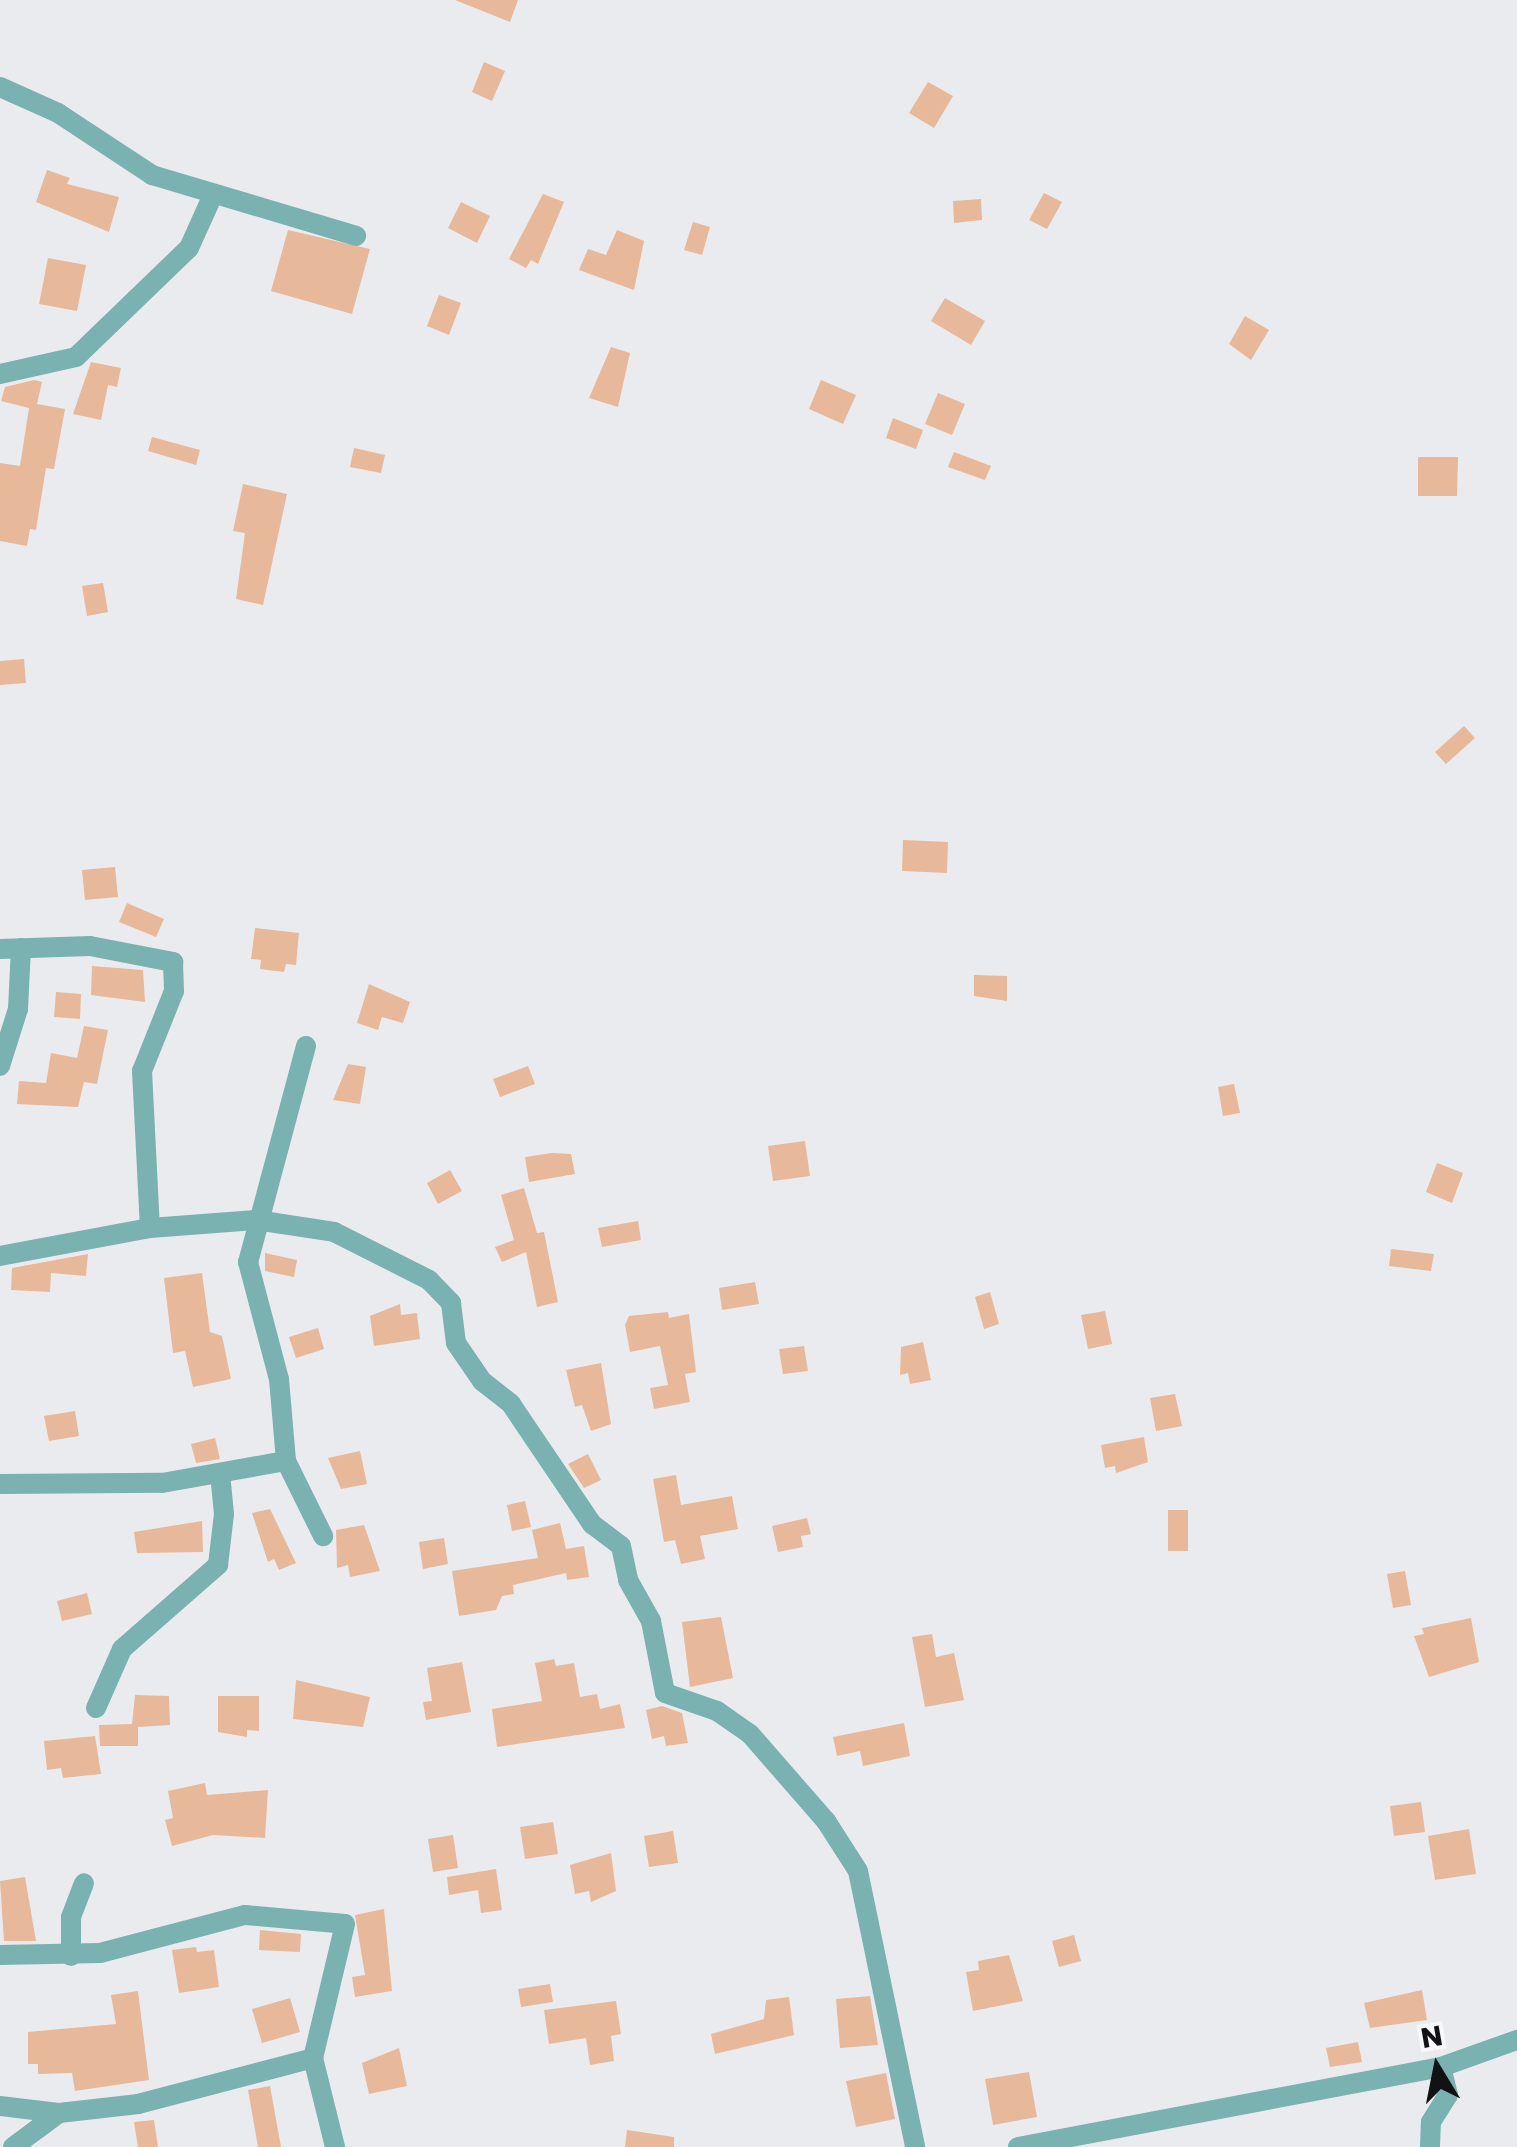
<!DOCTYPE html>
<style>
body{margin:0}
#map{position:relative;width:1517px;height:2147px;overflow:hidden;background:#eaebef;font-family:Poppins,sans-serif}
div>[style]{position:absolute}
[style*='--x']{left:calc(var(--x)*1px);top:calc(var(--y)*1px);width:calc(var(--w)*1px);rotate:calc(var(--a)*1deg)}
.building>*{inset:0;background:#e7b99a}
.minor>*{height:20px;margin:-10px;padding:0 10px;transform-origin:10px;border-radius:10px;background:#7ab1b1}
span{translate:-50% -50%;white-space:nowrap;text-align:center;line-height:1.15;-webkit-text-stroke:10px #f7f8fc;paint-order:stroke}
.north{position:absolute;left:1387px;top:2017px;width:100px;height:100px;-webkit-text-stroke:8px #f7f8fc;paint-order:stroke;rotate:350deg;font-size:28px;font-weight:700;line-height:40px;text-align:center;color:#121214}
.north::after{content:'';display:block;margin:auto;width:35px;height:45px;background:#121214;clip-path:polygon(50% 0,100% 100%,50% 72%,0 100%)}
</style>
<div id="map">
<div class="building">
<div style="clip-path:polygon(455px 0,518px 0,510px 22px)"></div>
<div style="clip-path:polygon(484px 62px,505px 71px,492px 101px,472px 92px)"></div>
<div style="clip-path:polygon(928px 82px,953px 96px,934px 128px,909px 113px)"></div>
<div style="clip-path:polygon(47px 170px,70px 178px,67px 184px,119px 197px,109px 232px,36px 202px)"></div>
<div style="clip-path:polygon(1044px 193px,1062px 202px,1047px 229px,1029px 220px)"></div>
<div style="clip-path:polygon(543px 194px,564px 202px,538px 264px,531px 260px,526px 268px,509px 259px)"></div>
<div style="clip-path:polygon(981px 199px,982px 220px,954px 223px,953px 201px)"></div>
<div style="clip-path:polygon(461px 202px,490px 216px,477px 243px,448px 228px)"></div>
<div style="clip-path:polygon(693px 222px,710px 227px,702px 255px,684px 250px)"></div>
<div style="clip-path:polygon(288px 230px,370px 249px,352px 314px,271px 291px)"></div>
<div style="clip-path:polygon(617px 230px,644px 241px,634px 290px,579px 270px,588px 249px,606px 255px)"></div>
<div style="clip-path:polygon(48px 258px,86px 265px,77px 311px,39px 304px)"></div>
<div style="clip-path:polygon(439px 295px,461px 303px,449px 335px,427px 326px)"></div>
<div style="clip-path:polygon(945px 298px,985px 321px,971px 345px,931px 321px)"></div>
<div style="clip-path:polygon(1245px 316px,1269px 330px,1251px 360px,1229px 344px)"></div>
<div style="clip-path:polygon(611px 347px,630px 353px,618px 407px,589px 398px)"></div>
<div style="clip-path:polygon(91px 362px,121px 368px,117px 387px,108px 385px,101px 420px,73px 414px)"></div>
<div style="clip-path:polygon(34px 380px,42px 382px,37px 404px,65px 409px,54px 469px,46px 468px,36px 530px,30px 529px,27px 546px,0 541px,0 463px,20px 466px,29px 408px,1px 401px,5px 387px)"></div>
<div style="clip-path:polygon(821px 380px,856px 395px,843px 424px,809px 409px)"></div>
<div style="clip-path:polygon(938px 393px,965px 404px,952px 435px,925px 424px)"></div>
<div style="clip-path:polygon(893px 418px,923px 430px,916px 449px,886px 438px)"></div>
<div style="clip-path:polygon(152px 437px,200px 450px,196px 465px,148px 451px)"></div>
<div style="clip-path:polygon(354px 448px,385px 455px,381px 473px,350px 467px)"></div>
<div style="clip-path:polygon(954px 452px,991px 466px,985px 480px,948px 467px)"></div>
<div style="clip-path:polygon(1418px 457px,1458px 457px,1457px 496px,1418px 496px)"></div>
<div style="clip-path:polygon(243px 484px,287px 494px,263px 605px,236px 599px,245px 533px,233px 531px)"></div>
<div style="clip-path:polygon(103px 583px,108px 612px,87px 616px,82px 586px)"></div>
<div style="clip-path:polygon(24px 659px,26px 683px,0 685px,0 661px)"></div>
<div style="clip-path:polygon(1464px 726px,1475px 738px,1446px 764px,1435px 752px)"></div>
<div style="clip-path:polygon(903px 840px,948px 842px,947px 873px,902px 871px)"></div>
<div style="clip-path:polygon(115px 867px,118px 897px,85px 900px,82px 870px)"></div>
<div style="clip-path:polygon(127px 903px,164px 919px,156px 937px,119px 922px)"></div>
<div style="clip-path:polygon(255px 928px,299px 933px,296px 965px,286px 964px,284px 972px,260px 969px,261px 960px,251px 959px)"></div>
<div style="clip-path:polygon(92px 966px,143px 970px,145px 1002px,91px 995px)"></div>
<div style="clip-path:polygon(974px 975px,1007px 976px,1007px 1001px,974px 996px)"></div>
<div style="clip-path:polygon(369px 984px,410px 1002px,403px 1023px,382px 1017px,378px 1030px,357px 1023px)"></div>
<div style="clip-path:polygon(56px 992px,81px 994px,80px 1019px,54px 1017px)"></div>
<div style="clip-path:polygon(84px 1026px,108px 1030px,97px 1084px,84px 1082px,78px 1107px,17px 1104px,19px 1081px,46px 1083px,51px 1053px,77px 1058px)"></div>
<div style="clip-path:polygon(348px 1064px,366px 1067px,360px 1104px,333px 1100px)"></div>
<div style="clip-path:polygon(528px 1066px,535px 1084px,500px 1097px,493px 1079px)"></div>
<div style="clip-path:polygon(1234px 1084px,1240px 1113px,1223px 1116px,1218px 1087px)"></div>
<div style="clip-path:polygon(805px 1141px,810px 1176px,773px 1181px,768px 1146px)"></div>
<div style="clip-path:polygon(552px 1153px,571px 1154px,575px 1174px,529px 1182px,525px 1157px)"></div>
<div style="clip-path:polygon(1437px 1163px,1463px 1173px,1452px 1203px,1426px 1192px)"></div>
<div style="clip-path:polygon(450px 1170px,462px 1191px,438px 1204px,427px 1183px)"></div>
<div style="clip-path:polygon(524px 1188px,537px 1233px,544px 1232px,558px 1302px,537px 1307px,526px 1252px,502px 1262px,495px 1247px,514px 1240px,501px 1195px)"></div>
<div style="clip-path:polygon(638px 1221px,641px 1240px,602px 1247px,598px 1228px)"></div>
<div style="clip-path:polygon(1391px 1249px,1434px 1254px,1431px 1271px,1389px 1266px)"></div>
<div style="clip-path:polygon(265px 1253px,297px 1260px,294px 1277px,265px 1271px)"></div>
<div style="clip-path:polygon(88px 1254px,86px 1276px,51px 1273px,50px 1292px,11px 1290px,12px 1268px)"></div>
<div style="clip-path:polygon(202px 1273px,210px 1332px,222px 1336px,231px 1379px,193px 1387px,185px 1351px,173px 1353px,164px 1278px)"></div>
<div style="clip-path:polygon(755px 1282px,759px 1304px,722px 1310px,719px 1288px)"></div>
<div style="clip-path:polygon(990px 1292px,999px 1324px,984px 1329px,975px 1297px)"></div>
<div style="clip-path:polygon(400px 1304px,401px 1315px,417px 1313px,420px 1339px,374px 1346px,370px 1316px)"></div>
<div style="clip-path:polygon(1105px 1311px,1112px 1344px,1088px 1349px,1081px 1315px)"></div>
<div style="clip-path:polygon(668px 1312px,669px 1318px,689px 1314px,696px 1372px,685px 1374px,690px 1402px,654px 1409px,650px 1388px,668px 1385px,660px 1346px,630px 1352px,625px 1325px,629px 1316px)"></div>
<div style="clip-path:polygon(318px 1328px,324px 1349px,296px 1358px,289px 1337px)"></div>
<div style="clip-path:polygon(923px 1342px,931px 1380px,910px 1384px,908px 1373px,900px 1375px,901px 1347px)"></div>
<div style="clip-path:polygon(804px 1346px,808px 1371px,783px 1374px,779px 1349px)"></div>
<div style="clip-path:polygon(601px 1363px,611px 1424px,591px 1431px,582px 1405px,575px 1407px,566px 1370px)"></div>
<div style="clip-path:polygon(1175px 1394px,1182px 1426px,1156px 1431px,1150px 1398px)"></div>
<div style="clip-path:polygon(75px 1411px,79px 1436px,49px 1441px,44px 1416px)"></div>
<div style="clip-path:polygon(1144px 1437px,1148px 1462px,1116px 1473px,1115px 1466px,1105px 1468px,1101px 1445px)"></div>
<div style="clip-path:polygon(215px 1438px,220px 1459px,196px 1463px,191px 1444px)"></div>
<div style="clip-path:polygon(360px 1451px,367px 1484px,341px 1489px,328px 1458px)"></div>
<div style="clip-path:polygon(588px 1454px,601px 1480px,584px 1488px,568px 1464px)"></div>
<div style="clip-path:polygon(676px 1475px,681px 1505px,732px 1496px,738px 1529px,700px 1536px,705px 1559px,681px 1564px,675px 1540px,664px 1542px,653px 1479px)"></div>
<div style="clip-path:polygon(525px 1501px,531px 1527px,512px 1531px,507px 1505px)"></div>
<div style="clip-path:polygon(270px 1509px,296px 1563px,279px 1570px,274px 1559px,268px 1562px,252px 1513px)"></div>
<div style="clip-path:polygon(1168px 1510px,1188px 1510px,1188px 1551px,1168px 1551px)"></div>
<div style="clip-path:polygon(807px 1518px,811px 1534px,801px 1536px,803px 1547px,778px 1552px,772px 1526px)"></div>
<div style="clip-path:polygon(202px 1521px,203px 1552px,137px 1553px,134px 1532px)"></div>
<div style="clip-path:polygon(560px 1523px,566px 1549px,584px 1546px,589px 1577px,567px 1580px,566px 1573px,513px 1585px,514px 1594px,502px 1596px,496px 1610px,459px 1616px,452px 1571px,538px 1558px,532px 1530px)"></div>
<div style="clip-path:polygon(364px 1525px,380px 1571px,350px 1577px,348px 1565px,337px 1568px,336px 1530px)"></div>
<div style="clip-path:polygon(444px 1538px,448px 1564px,423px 1569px,419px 1542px)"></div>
<div style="clip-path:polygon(1405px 1571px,1411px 1605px,1393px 1608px,1387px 1574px)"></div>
<div style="clip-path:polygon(87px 1593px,92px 1614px,62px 1621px,57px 1601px)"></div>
<div style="clip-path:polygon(721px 1617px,733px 1678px,690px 1687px,682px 1622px)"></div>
<div style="clip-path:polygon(1471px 1618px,1479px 1662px,1429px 1677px,1414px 1636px,1424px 1634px,1422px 1628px)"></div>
<div style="clip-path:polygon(932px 1634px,936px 1657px,954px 1653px,964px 1700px,925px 1707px,912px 1637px)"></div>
<div style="clip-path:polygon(554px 1659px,556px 1666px,574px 1663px,580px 1697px,597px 1694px,600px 1709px,620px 1704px,625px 1728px,497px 1747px,492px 1709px,542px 1701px,535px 1663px)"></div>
<div style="clip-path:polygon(462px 1662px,471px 1712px,426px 1720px,423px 1702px,432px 1701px,427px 1668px)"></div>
<div style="clip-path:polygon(296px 1680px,370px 1697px,363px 1727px,293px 1719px)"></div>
<div style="clip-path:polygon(135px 1695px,169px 1696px,170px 1725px,138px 1727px,138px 1746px,100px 1746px,99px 1725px,132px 1724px)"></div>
<div style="clip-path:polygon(218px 1696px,259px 1696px,259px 1731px,247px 1730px,247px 1737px,218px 1732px)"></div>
<div style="clip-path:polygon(662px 1706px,682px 1713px,688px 1743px,666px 1746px,664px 1736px,652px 1739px,646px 1710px)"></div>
<div style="clip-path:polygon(904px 1723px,910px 1756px,863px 1766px,860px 1751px,837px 1756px,833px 1737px)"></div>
<div style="clip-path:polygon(95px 1736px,101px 1774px,63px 1778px,61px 1768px,47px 1770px,44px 1741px)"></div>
<div style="clip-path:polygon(205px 1783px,207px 1795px,268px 1790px,265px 1838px,213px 1835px,172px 1846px,165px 1820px,173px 1818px,168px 1791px)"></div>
<div style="clip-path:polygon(1421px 1802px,1425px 1832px,1394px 1836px,1390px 1806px)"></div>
<div style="clip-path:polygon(553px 1822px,558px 1854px,525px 1859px,520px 1827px)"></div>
<div style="clip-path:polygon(1469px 1829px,1476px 1874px,1435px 1880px,1428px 1836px)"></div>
<div style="clip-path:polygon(673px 1831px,678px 1863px,649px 1867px,644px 1836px)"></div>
<div style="clip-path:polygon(453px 1835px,458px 1868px,433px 1872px,428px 1839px)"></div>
<div style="clip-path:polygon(611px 1853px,616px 1891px,591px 1902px,589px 1891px,575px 1894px,570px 1865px)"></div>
<div style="clip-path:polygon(496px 1869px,502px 1910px,481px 1913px,478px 1890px,449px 1895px,447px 1877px)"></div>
<div style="clip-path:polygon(25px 1877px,36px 1941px,4px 1941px,0 1881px)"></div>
<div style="clip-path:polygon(384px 1909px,392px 1991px,355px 1997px,352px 1977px,365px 1975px,355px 1915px)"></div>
<div style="clip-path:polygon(260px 1930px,301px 1934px,300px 1952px,259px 1950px)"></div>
<div style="clip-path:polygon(1074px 1935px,1081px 1961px,1059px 1967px,1052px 1941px)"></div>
<div style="clip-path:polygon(196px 1947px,197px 1952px,214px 1950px,219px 1987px,179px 1993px,172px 1950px)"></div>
<div style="clip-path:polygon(1009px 1955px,1023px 2001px,973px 2011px,966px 1972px,979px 1970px,978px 1961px)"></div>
<div style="clip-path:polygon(550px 1984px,553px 2002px,521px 2007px,518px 1989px)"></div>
<div style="clip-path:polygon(1422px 1990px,1427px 2020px,1370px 2028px,1364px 2003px)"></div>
<div style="clip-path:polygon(138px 1991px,149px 2080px,75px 2091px,72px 2073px,38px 2074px,38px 2064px,28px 2064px,28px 2032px,116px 2024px,111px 1995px)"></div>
<div style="clip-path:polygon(870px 1996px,878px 2045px,840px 2048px,836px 1999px)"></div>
<div style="clip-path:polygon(789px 1997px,794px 2035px,715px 2054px,711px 2034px,764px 2019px,766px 2000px)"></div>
<div style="clip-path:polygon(290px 1998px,300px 2032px,262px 2043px,252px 2009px)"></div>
<div style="clip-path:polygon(616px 2001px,621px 2034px,611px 2036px,614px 2061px,590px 2065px,586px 2038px,549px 2044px,544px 2010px)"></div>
<div style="clip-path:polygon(1358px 2042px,1362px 2062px,1330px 2067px,1326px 2048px)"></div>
<div style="clip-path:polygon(399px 2048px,407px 2086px,369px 2094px,362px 2063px)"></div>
<div style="clip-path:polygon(1029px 2072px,1037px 2117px,993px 2125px,985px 2079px)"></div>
<div style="clip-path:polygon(886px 2073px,895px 2119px,856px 2127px,846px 2081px)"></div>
<div style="clip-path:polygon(270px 2086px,281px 2147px,258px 2147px,248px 2090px)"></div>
<div style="clip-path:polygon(154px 2120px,158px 2147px,138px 2147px,134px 2122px)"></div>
<div style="clip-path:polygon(627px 2130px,674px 2137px,674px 2147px,625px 2147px)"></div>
</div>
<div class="minor">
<div style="--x:0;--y:87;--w:64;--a:24.1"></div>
<div style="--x:58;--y:113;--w:113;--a:33.4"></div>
<div style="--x:152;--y:175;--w:213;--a:16.6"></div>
<div style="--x:0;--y:374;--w:78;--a:-12.6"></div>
<div style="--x:76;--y:357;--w:157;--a:-44"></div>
<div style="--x:189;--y:248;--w:56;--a:-65.7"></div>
<div style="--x:0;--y:949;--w:90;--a:-1.9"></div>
<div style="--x:90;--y:946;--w:85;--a:10.9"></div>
<div style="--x:173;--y:962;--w:29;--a:88"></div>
<div style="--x:174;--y:991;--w:86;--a:111.8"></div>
<div style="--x:142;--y:1071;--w:157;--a:87.1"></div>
<div style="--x:306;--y:1046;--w:224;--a:105"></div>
<div style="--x:248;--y:1262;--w:121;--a:75.2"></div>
<div style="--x:279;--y:1379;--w:82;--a:85.1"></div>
<div style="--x:286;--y:1461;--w:84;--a:63.7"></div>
<div style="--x:0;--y:1066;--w:60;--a:-72.5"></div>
<div style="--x:18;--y:1009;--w:61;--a:-87.2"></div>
<div style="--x:0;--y:1256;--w:153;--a:-10.6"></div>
<div style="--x:150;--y:1228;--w:106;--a:-4.3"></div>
<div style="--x:256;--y:1220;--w:79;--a:8.7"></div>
<div style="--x:334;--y:1232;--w:106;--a:26.8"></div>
<div style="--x:429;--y:1280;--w:32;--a:46"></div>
<div style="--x:451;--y:1303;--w:40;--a:82.9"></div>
<div style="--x:456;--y:1343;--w:46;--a:55.6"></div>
<div style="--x:482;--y:1381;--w:37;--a:38"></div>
<div style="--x:511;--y:1404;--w:145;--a:56"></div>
<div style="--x:592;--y:1524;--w:36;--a:37"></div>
<div style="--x:621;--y:1546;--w:35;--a:78"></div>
<div style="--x:628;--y:1580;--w:47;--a:60.7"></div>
<div style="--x:651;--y:1621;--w:73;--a:79"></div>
<div style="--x:665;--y:1693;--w:55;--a:19.1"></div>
<div style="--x:717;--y:1711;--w:40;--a:34.9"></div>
<div style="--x:750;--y:1734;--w:116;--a:48.9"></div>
<div style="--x:826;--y:1821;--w:59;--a:57.4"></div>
<div style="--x:858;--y:1871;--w:282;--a:78.3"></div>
<div style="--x:0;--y:1484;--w:162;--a:-0.4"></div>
<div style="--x:162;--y:1483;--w:126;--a:-10.1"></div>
<div style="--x:96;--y:1708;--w:64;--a:-66.2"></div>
<div style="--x:122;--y:1649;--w:128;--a:-41.2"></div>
<div style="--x:218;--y:1565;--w:51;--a:-83.3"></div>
<div style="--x:224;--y:1514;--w:41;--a:-95.6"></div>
<div style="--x:0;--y:1955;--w:100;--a:-1.1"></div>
<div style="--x:100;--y:1953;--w:150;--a:-14.7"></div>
<div style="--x:245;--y:1915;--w:100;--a:5.1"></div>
<div style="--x:345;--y:1924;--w:138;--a:103.4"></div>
<div style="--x:313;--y:2058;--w:92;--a:76.1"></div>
<div style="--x:71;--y:1956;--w:39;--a:-90"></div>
<div style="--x:71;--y:1917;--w:36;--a:-69"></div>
<div style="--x:0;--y:2106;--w:59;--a:6.8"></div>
<div style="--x:13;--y:2147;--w:57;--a:-36.5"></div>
<div style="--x:59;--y:2113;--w:80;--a:-6.5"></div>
<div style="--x:138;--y:2104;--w:181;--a:-14.7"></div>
<div style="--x:1018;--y:2147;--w:430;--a:-10.7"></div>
<div style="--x:1441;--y:2067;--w:81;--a:-19.6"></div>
<div style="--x:1430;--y:2147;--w:25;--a:-88"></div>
<div style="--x:1431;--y:2122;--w:32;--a:-58"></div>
<div style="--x:1448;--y:2095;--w:29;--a:-104"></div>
</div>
<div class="north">N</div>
</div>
